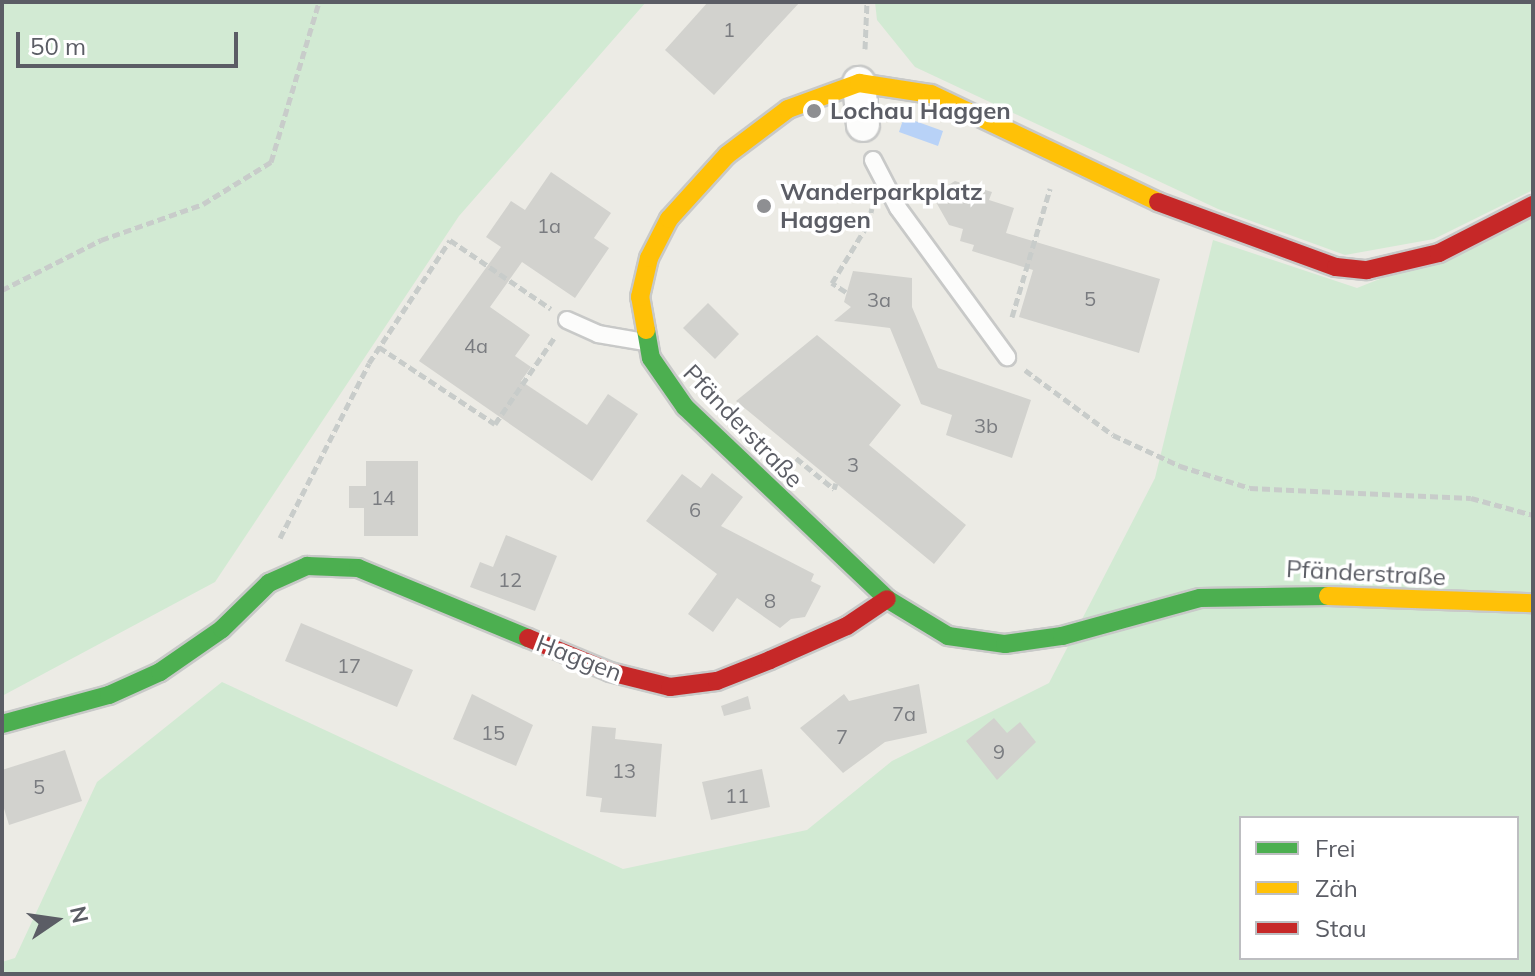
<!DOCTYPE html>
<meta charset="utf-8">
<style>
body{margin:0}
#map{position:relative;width:1535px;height:976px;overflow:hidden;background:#ecebe5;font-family:Mulish,sans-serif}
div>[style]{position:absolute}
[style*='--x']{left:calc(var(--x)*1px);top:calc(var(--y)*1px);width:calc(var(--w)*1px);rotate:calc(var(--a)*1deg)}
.green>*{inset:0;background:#d2ead3}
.water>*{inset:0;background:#b8d2f7}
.building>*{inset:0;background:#d2d2ce}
.path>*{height:5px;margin-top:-2.5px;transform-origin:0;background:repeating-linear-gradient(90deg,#c8ccca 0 8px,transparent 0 12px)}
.roads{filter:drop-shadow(2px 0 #c8c9c8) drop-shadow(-2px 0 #c8c9c8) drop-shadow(0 2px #c8c9c8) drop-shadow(0 -2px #c8c9c8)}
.lane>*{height:16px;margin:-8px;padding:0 8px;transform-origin:8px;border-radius:8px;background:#fcfcfb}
.street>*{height:32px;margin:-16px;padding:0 16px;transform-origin:16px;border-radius:16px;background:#fcfcfb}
.fast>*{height:18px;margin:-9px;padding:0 9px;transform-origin:9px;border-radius:9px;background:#4caf50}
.slow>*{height:18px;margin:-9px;padding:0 9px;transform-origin:9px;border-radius:9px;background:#ffc107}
.jam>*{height:18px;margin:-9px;padding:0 9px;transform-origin:9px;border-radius:9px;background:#c62828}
.dots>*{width:22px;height:22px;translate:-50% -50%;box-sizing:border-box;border:4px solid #fff;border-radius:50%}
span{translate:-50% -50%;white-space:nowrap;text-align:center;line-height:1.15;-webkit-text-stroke:7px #fff;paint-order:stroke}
.number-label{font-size:20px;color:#7a7c80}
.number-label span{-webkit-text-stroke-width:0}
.poi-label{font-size:24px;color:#5b5d65;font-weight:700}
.left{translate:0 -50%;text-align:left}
.street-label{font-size:24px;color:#5b5d65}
.frame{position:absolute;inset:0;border:4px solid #5b5d65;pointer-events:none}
.legend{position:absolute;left:1239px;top:816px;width:280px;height:144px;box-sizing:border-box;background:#fff;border:2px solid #bdbec1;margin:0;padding:10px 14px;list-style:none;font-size:24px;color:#5b5d65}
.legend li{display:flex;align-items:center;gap:16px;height:40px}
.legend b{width:40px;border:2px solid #bdbec1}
.north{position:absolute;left:16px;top:880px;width:80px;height:80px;-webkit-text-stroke:6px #fff;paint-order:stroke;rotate:77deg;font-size:22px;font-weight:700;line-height:32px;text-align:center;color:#5b5d65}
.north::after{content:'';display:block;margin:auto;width:28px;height:36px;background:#5b5d65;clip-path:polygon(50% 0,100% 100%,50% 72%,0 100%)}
.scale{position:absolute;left:16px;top:32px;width:222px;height:36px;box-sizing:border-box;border:4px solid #5b5d65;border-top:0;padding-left:10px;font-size:24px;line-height:28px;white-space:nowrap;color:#5b5d65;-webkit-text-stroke:6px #fff;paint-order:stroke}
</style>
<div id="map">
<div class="green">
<div style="clip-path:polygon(2px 2px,646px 2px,459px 216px,215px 582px,2px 696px)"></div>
<div style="clip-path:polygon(875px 2px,1533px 2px,1533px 190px,1434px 239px,1345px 255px,1218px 209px,915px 67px,877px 20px)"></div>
<div style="clip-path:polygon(evenodd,1533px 218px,1533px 974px,2px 974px,2px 962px,15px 958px,97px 782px,222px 682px,623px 869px,807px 830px,892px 761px,1049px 683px,1155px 478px,1213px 240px,1357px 288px,1533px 218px,1241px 818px,1517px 818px,1517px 958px,1241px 958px,1241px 818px)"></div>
</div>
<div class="water">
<div style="clip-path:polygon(904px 117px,943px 131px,938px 146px,899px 132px)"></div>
</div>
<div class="building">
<div style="clip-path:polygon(708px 2px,800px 2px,714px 95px,665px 50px)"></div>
<div style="clip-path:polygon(551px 172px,611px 213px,594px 238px,609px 248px,575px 298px,522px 262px,490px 307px,530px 335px,515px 356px,531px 367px,521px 381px,587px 425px,608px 394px,638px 414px,592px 481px,419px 361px,501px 247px,486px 237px,511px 201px,525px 210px)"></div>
<div style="clip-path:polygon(955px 181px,992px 192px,989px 200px,1014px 208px,1006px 233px,1160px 279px,1139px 353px,1019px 317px,1033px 270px,972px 251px,974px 245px,960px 241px,963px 229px,949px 225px,932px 195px)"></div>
<div style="clip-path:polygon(853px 271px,912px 278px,912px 307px,938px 368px,1031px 400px,1012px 458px,946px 435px,952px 415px,921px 404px,890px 328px,834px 321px,851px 307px,844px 302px)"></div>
<div style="clip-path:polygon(708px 303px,739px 334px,715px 359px,683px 328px)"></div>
<div style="clip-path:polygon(817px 335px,901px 405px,869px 445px,966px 525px,934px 564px,736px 401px)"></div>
<div style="clip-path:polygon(366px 461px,418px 461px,418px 536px,364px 536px,364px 508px,349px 508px,349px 486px,366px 486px)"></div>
<div style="clip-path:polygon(712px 473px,743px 497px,721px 526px,814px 574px,811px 581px,821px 586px,805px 617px,791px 619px,780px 628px,737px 598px,713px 632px,688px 614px,717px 574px,646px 521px,682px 474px,701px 488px)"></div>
<div style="clip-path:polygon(506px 535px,557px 556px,535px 611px,470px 587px,480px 562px,493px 567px)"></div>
<div style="clip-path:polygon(301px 623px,413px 670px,397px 707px,285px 661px)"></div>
<div style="clip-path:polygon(919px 684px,927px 733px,885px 742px,843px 773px,800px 728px,844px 694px,849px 701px)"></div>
<div style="clip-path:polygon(472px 694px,533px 725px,516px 766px,453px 739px)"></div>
<div style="clip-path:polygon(748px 696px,751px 709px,724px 716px,721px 706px)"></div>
<div style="clip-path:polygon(994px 718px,1007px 733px,1020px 722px,1036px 742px,997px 780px,966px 741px)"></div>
<div style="clip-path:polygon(592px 726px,616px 728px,615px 739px,662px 744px,656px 817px,600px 812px,602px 798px,586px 796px)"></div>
<div style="clip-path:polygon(65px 750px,82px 801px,9px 825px,2px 802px,2px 770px)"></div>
<div style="clip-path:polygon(762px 769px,770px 807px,711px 820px,702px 782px)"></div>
</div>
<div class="path">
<div style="--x:865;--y:49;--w:47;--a:-87.6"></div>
<div style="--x:2;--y:290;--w:111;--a:-26.8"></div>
<div style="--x:101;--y:240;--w:108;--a:-19.4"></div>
<div style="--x:203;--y:204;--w:80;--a:-31.7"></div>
<div style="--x:271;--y:162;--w:167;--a:-73.3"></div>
<div style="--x:846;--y:292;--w:17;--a:-147"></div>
<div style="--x:832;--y:283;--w:69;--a:-58.6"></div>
<div style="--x:868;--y:224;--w:16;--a:-76"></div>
<div style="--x:1012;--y:317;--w:134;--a:-73.5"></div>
<div style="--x:379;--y:347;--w:139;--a:33.6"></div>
<div style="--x:495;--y:424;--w:104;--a:-55.5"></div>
<div style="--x:1025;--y:370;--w:109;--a:36.5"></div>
<div style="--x:1113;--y:435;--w:74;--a:24.8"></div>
<div style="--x:1180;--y:466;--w:73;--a:17.4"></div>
<div style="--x:1250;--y:488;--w:221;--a:2.6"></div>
<div style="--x:1471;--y:498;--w:64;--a:15.3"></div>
<div style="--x:796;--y:458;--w:49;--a:39.2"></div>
<div style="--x:834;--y:489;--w:6;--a:-72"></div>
<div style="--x:280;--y:538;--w:196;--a:-63"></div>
<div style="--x:369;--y:363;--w:147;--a:-56.6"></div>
<div style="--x:450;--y:240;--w:122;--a:34.3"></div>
</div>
<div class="roads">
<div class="lane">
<div style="--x:873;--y:160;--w:54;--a:62.5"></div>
<div style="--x:898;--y:208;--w:185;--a:53.8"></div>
<div style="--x:567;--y:320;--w:34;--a:24"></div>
<div style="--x:598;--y:334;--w:48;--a:9.7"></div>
</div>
<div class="street">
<div style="--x:859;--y:83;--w:42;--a:84.6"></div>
</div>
<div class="fast">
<div style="--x:646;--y:330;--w:28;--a:80"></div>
<div style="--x:651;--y:358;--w:60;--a:55.2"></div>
<div style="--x:685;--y:407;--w:279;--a:43.5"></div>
<div style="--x:887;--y:599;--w:71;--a:31.2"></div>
<div style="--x:948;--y:636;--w:58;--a:8"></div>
<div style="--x:1005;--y:644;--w:58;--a:-8"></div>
<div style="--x:1062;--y:636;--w:143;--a:-15.4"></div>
<div style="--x:1200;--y:598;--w:128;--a:-0.9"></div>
<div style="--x:2;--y:724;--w:111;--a:-15.2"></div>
<div style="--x:109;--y:695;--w:56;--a:-24.3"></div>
<div style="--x:160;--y:672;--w:75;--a:-34.7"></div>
<div style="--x:222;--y:629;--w:66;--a:-44.4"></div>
<div style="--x:269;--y:583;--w:42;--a:-24.1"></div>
<div style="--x:307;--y:566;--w:51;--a:2.2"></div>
<div style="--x:358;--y:568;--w:184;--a:22.4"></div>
</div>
<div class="slow">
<div style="--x:646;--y:330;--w:34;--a:-100"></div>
<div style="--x:640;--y:297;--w:40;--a:-77"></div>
<div style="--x:649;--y:258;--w:44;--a:-62.9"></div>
<div style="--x:669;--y:219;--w:86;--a:-47.8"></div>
<div style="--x:727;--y:155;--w:76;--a:-37"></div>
<div style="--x:788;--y:109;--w:76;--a:-20.1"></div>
<div style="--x:859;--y:83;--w:73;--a:8.7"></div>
<div style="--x:931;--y:94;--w:251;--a:25.4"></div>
<div style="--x:1328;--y:596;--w:205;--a:2"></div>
</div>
<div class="jam">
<div style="--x:1158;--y:202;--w:189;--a:20.1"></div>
<div style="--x:1336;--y:267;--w:31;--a:6"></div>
<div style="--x:1367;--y:270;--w:74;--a:-13.3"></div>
<div style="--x:1439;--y:253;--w:106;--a:-27.1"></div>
<div style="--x:528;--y:638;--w:89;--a:22.5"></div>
<div style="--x:610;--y:672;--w:62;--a:14"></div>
<div style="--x:670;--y:687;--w:47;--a:-7.3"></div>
<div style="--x:717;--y:681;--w:57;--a:-21.6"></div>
<div style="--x:770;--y:660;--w:84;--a:-23.8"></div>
<div style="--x:847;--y:626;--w:48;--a:-34"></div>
</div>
</div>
<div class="dots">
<div style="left:814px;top:111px;background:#8e8f92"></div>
<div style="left:764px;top:206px;background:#8e8f92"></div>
</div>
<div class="number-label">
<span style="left:729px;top:29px">1</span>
<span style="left:549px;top:225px">1a</span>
<span style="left:1090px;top:298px">5</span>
<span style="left:879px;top:299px">3a</span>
<span style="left:476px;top:345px">4a</span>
<span style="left:986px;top:425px">3b</span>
<span style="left:853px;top:464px">3</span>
<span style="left:383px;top:497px">14</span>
<span style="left:695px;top:509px">6</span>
<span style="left:510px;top:579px">12</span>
<span style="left:770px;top:600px">8</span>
<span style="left:349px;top:665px">17</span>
<span style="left:904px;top:713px">7a</span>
<span style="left:493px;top:732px">15</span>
<span style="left:842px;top:736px">7</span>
<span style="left:999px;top:751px">9</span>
<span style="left:624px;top:770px">13</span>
<span style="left:39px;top:786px">5</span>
<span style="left:737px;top:795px">11</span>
</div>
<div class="poi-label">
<span class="left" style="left:830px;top:111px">Lochau Haggen</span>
<span class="left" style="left:780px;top:206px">Wanderparkplatz<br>Haggen</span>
</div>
<div class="street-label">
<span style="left:743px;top:426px;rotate:46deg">Pfänderstraße</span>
<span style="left:1366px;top:573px;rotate:3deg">Pfänderstraße</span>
<span style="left:579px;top:658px;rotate:21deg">Haggen</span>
</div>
<div class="frame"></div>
<ul class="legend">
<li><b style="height:10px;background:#4caf50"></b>Frei</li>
<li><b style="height:10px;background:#ffc107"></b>Zäh</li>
<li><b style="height:10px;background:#c62828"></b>Stau</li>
</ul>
<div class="north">N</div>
<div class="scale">50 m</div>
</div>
